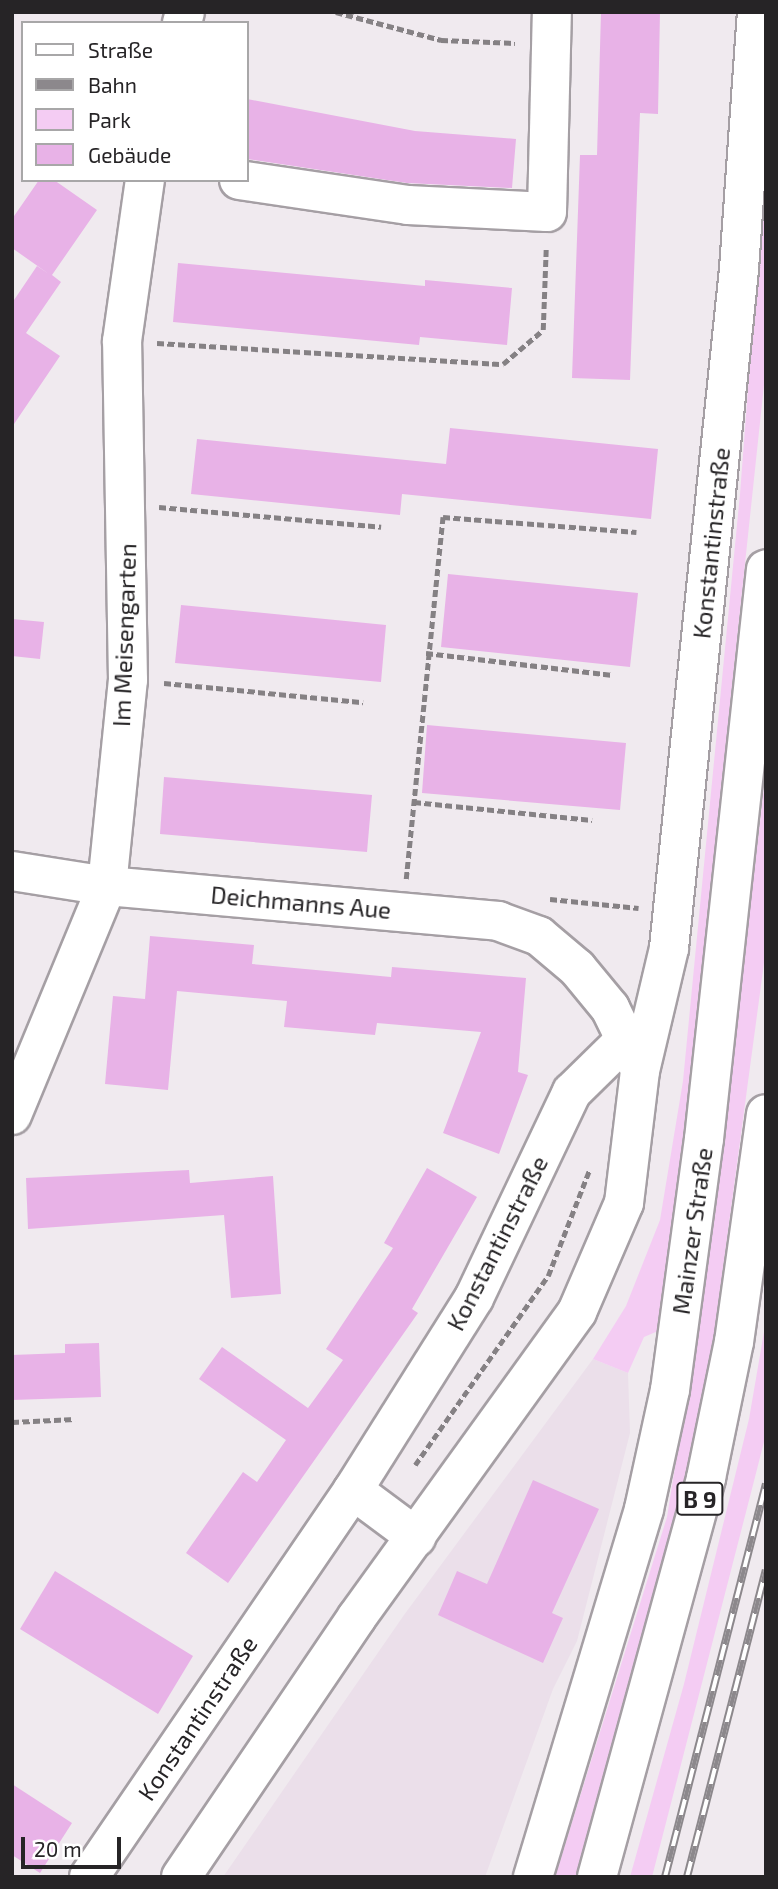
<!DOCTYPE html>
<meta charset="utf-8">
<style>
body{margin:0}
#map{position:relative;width:778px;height:1889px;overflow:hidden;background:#f0eaef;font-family:"Exo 2",sans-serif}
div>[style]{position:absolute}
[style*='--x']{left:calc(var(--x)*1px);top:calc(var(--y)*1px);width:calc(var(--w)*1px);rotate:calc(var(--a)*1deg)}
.built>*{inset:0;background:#ebdfea}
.green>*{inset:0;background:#f4ccf3}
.building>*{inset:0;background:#e8b2e7}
.path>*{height:4.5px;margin-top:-2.25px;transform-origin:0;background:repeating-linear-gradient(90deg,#858184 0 7px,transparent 0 10.5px)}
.roads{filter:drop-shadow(2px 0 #a59fa4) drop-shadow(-2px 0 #a59fa4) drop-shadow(0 2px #a59fa4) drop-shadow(0 -2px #a59fa4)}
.minor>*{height:38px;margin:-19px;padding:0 19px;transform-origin:19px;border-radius:19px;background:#fff}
.major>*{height:38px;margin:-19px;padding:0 19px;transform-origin:19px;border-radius:19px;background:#fff}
.rail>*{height:8px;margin-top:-4px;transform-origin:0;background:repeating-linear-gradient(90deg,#fff 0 16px,#8c888c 0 32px);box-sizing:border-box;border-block:2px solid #8c888c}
span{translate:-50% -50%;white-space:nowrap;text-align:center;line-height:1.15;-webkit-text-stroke:5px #fff;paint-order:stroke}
.shield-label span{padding:2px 5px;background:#fff;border:2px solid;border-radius:5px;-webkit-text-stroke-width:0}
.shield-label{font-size:23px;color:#262426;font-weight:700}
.street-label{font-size:24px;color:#262426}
.frame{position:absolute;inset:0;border:14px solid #262426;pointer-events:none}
.legend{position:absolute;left:21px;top:21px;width:228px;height:161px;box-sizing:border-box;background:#fff;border:2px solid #a8a7a8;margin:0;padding:9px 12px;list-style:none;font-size:21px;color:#262426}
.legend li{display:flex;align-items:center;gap:14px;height:35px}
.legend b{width:35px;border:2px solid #a8a7a8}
.scale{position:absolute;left:21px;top:1837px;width:100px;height:32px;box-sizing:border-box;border:4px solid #262426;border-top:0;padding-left:9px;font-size:21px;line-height:24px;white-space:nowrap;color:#262426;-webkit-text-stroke:5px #fff;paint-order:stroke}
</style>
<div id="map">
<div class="built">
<div style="clip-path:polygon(593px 1359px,628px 1373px,630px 1433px,577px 1641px,553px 1689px,485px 1877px,223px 1877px,404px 1615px)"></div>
</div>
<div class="green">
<div style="clip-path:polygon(766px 155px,766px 366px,690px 1081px,658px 1331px,644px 1337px,628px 1373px,593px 1359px,626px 1306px,660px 1220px,683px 1081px,740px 494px)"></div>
<div style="clip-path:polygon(766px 770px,766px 948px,714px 1335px,679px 1520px,579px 1877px,555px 1877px,667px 1517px,712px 1237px)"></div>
<div style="clip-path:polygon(766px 1320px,766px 1434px,754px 1481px,652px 1877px,630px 1877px,684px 1684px,749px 1419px)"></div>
</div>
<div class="building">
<div style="clip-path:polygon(601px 12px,660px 12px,658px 114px,640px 113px,630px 380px,572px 378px,580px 155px,597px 155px)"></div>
<div style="clip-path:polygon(247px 99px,415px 131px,516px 139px,512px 188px,407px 183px,247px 159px)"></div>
<div style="clip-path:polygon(39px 180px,54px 180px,97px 210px,52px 275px,61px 282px,26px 333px,60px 356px,12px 427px,12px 303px,37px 266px,49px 274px,12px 248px,12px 219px)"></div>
<div style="clip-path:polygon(178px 263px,425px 286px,425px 280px,512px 288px,507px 345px,420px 337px,419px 345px,173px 322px)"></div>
<div style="clip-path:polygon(450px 428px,658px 449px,651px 519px,402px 494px,400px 515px,191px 494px,197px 439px,446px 464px)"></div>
<div style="clip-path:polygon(448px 574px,638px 593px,630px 667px,441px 647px)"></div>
<div style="clip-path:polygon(181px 605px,386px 625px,381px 682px,175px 663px)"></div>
<div style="clip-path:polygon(12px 619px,44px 622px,40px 659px,12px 656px)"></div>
<div style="clip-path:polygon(427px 725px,626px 743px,620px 810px,422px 793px)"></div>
<div style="clip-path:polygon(164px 777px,372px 795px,367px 852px,160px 834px)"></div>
<div style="clip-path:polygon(150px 936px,254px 945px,252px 964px,391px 977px,392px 967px,526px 978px,518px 1072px,528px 1075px,499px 1154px,443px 1133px,481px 1032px,377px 1023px,375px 1035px,284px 1027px,287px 1001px,177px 991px,168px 1090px,105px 1084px,113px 996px,145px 999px)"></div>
<div style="clip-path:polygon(427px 1168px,477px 1197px,412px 1309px,418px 1313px,228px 1583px,186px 1553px,243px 1472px,257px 1482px,286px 1440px,199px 1379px,222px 1347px,308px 1408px,343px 1360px,326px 1349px,393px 1248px,384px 1243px)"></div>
<div style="clip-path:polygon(189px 1170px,190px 1183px,273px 1176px,281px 1294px,231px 1298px,224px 1215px,28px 1229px,26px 1178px)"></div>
<div style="clip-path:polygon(99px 1343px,101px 1397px,12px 1400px,12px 1355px,65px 1353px,65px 1344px)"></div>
<div style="clip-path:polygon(533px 1480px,599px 1509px,552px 1613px,563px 1618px,543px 1663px,438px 1615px,457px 1571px,487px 1584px)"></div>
<div style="clip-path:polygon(55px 1571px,193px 1656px,158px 1714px,20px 1629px)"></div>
<div style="clip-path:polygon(12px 1784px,72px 1823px,40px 1873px,12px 1855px)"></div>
</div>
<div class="path">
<div style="--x:336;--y:12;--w:109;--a:14.9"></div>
<div style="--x:441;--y:40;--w:74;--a:2.3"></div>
<div style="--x:157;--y:343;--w:347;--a:3.5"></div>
<div style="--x:503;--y:364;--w:52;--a:-40.4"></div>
<div style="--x:543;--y:330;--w:82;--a:-87.9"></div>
<div style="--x:159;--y:507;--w:223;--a:5.1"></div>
<div style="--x:426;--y:653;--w:188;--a:6.7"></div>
<div style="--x:164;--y:683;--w:200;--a:5.5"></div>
<div style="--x:414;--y:802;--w:179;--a:5.8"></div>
<div style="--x:406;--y:879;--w:364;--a:-84.2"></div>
<div style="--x:443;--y:517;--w:194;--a:4.4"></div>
<div style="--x:550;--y:899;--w:89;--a:5.8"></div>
<div style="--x:12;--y:1422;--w:63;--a:-2.7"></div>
<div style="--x:415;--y:1465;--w:231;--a:-54.9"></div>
<div style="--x:548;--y:1276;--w:113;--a:-68.7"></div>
</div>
<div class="roads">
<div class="minor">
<div style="--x:182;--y:23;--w:11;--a:-75"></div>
<div style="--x:239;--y:180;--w:171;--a:8.4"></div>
<div style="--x:408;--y:205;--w:139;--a:2.9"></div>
<div style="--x:547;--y:212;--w:200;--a:-88.6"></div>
<div style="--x:12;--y:871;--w:96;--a:9"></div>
<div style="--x:107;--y:886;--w:393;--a:5.1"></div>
<div style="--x:498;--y:921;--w:44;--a:20.1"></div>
<div style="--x:539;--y:936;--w:50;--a:40.1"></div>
<div style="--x:577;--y:968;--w:52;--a:50.5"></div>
<div style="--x:610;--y:1008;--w:61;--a:63.9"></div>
<div style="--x:12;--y:1115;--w:248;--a:-67.5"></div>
<div style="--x:107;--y:886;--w:207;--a:-84.2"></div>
<div style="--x:128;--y:680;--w:339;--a:-91"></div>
<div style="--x:122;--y:341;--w:163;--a:-81.9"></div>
<div style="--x:353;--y:1490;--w:79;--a:36.7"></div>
<div style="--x:89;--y:1877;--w:468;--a:-55.7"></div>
<div style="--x:353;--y:1490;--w:227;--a:-57.8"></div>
<div style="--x:474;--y:1298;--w:228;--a:-64.6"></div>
<div style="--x:572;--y:1092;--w:77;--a:-44.5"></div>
<div style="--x:181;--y:1877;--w:314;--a:-55.9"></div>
<div style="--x:357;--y:1617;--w:376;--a:-54.2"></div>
<div style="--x:577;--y:1312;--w:119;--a:-66.7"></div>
<div style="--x:624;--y:1203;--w:133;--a:-83.1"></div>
<div style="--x:640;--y:1071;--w:126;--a:-76.7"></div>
<div style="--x:669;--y:948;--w:683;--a:-84.11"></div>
<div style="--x:739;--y:269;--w:258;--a:-86"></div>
</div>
<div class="major">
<div style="--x:533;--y:1877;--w:384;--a:-73.2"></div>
<div style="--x:644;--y:1509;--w:122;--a:-77.7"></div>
<div style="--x:670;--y:1390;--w:253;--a:-82.3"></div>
<div style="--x:704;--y:1139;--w:573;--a:-83.79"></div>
<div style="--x:597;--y:1877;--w:414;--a:-74.7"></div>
<div style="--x:706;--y:1478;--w:139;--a:-78.4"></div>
<div style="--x:734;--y:1342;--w:230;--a:-82"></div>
</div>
</div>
<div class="rail">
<div style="--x:665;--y:1877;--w:406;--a:-75.6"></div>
<div style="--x:687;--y:1877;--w:317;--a:-75.6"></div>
</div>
<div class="shield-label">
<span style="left:700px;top:1499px">B 9</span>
</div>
<div class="street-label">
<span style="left:711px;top:543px;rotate:-84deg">Konstantinstraße</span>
<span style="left:124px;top:635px;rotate:-88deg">Im Meisengarten</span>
<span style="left:301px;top:902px;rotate:5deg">Deichmanns Aue</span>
<span style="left:692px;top:1231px;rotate:-82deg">Mainzer Straße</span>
<span style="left:497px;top:1243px;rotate:-63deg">Konstantinstraße</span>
<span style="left:197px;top:1718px;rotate:-56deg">Konstantinstraße</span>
</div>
<div class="frame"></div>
<ul class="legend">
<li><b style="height:9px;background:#fff"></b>Straße</li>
<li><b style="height:9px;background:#8c888c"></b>Bahn</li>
<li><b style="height:19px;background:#f4ccf3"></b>Park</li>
<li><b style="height:19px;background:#e8b2e7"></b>Gebäude</li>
</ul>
<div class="scale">20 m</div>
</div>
